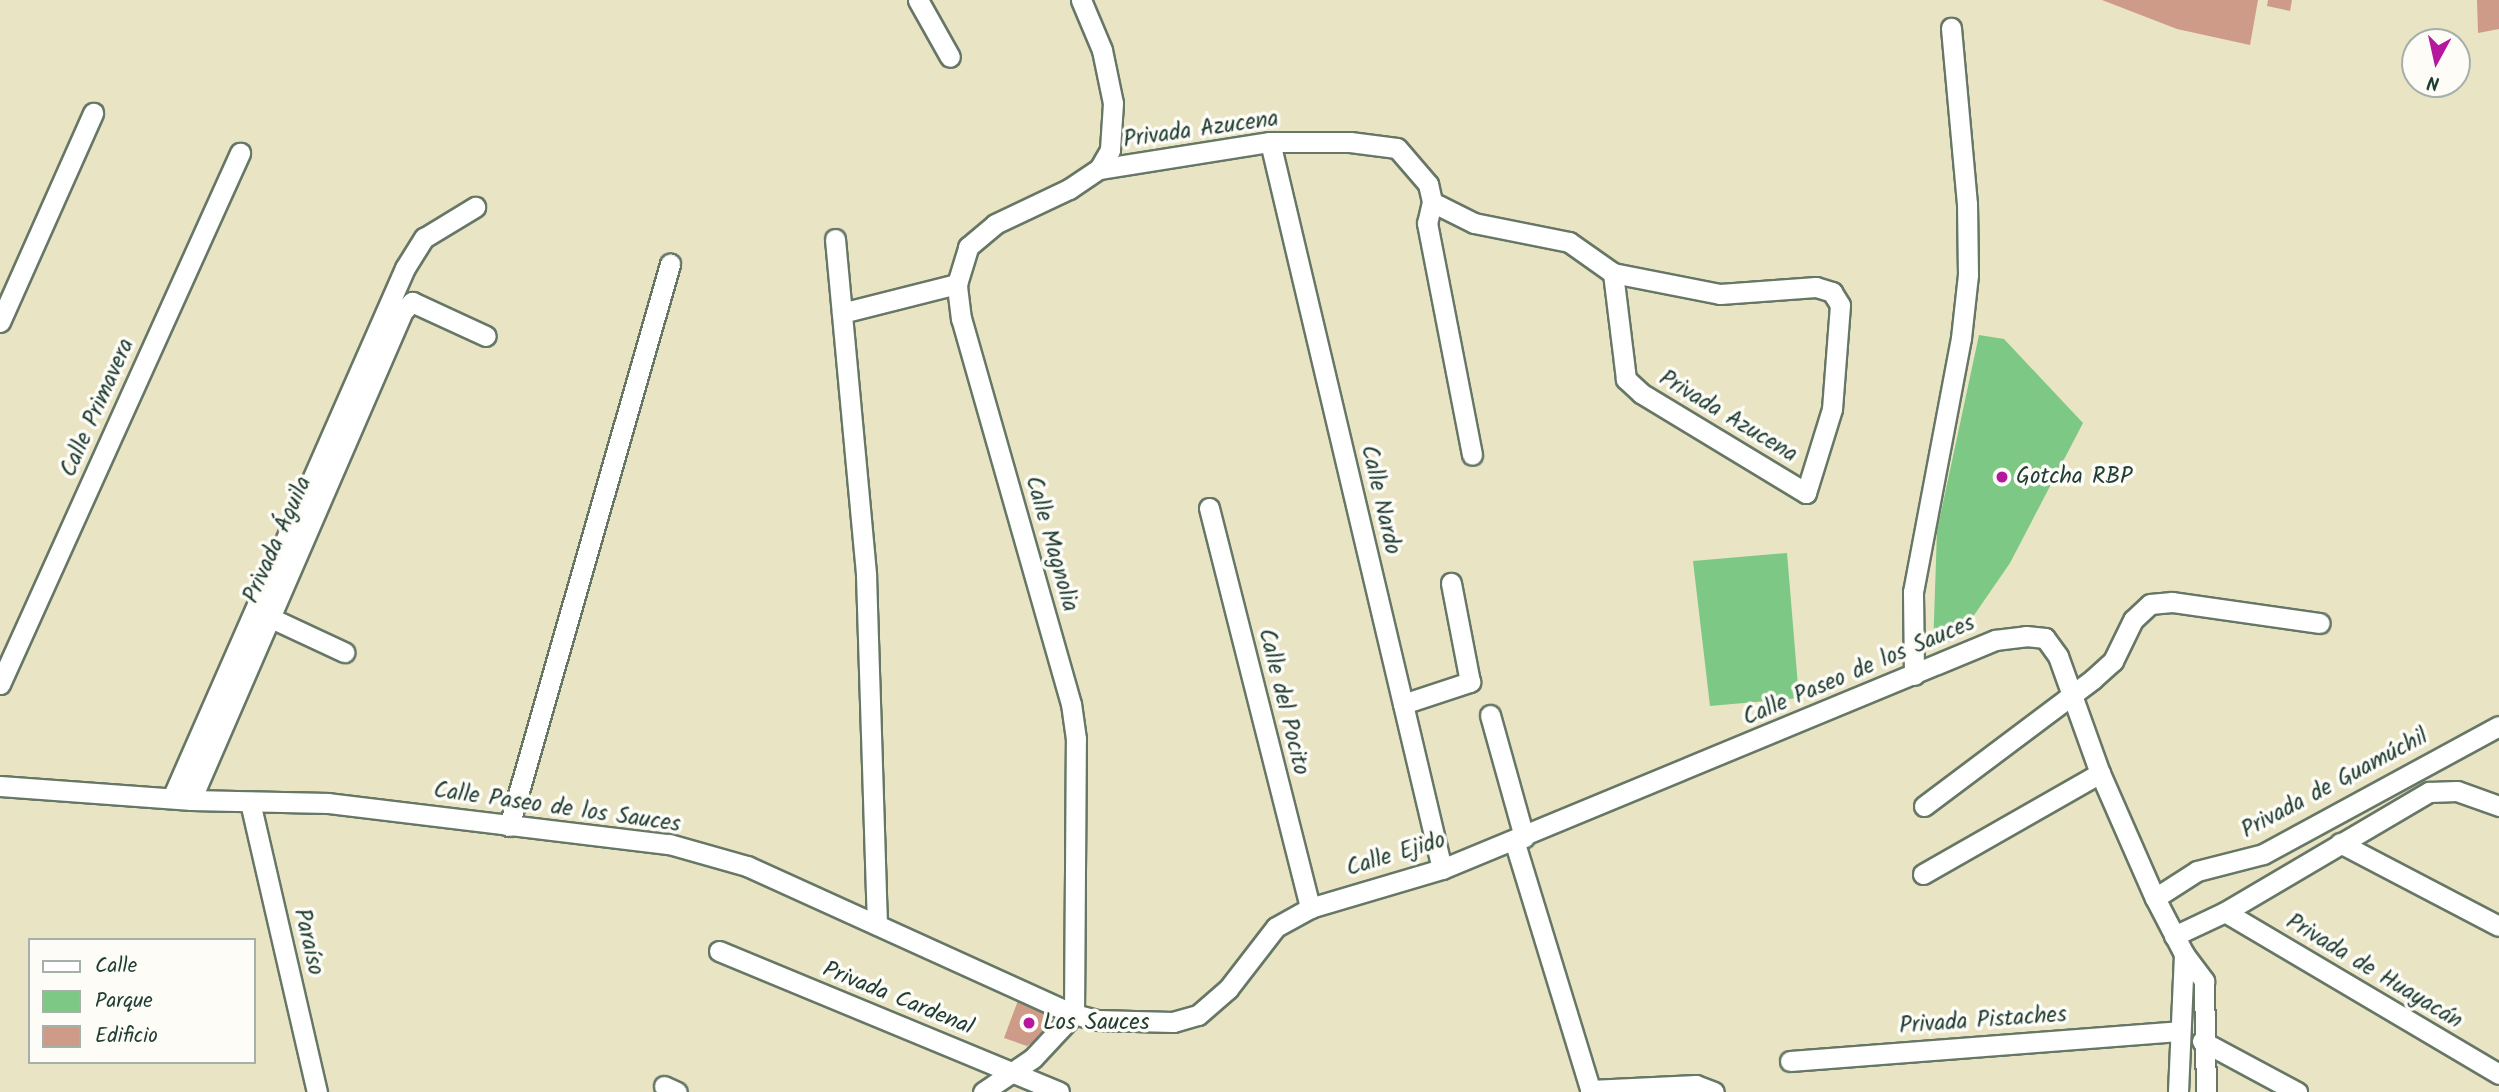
<!DOCTYPE html>
<meta charset="utf-8">
<style>
body{margin:0}
#map{position:relative;width:2499px;height:1092px;overflow:hidden;background:#e9e4c4;font-family:Kalam,sans-serif}
div>[style]{position:absolute}
[style*='--x']{left:calc(var(--x)*1px);top:calc(var(--y)*1px);width:calc(var(--w)*1px);rotate:calc(var(--a)*1deg)}
.green>*{inset:0;background:#7dc885}
.building>*{inset:0;background:#ce9b89}
.roads{filter:drop-shadow(2px 0 #676) drop-shadow(-2px 0 #676) drop-shadow(0 2px #676) drop-shadow(0 -2px #676)}
.minor>*{height:19px;margin:-9.5px;padding:0 9.5px;transform-origin:9.5px;border-radius:9.5px;background:#fff}
.dots>*{width:19px;height:19px;translate:-50% -50%;box-sizing:border-box;border:4px solid #fdfcf7;border-radius:50%}
span{translate:-50% -50%;white-space:nowrap;text-align:center;line-height:1.15;-webkit-text-stroke:7px #fdfcf7;paint-order:stroke}
.street-label{font-size:23px;color:#1f3d34}
.poi-label{font-size:23px;color:#1f3d34}
.left{translate:0 -50%;text-align:left}
.legend{position:absolute;left:28px;top:938px;width:228px;height:126px;box-sizing:border-box;background:#fdfcf7;border:2px solid #a4b0a9;margin:0;padding:9px 12px;list-style:none;font-size:21px;color:#1f3d34}
.legend li{display:flex;align-items:center;gap:14px;height:35px}
.legend b{width:35px;border:2px solid #a4b0a9}
.north{position:absolute;left:2401px;top:28px;width:70px;height:70px;box-sizing:border-box;background:#fdfcf7;border:2px solid #a4b0a9;border-radius:50%;rotate:188deg;font-size:19px;font-weight:700;line-height:28px;text-align:center;color:#1f3d34}
.north::after{content:'';display:block;margin:auto;width:24px;height:32px;background:#b5179e;clip-path:polygon(50% 0,100% 100%,50% 72%,0 100%)}
</style>
<div id="map">
<div class="green">
<div style="clip-path:polygon(1979px 335px,2004px 339px,2083px 423px,2010px 563px,1959px 637px,1933px 649px,1937px 531px)"></div>
<div style="clip-path:polygon(1787px 553px,1799px 698px,1710px 706px,1693px 561px)"></div>
</div>
<div class="building">
<div style="clip-path:polygon(2102px 0,2258px 0,2250px 45px,2177px 29px)"></div>
<div style="clip-path:polygon(2268px 0,2292px 0,2290px 11px,2267px 6px)"></div>
<div style="clip-path:polygon(2477px 0,2499px 0,2499px 29px,2478px 33px)"></div>
<div style="clip-path:polygon(1020px 995px,1053px 1012px,1046px 1034px,1027px 1046px,1004px 1038px)"></div>
</div>
<div class="roads">
<div class="minor">
<div style="--x:918;--y:0;--w:65;--a:60.7"></div>
<div style="--x:1081;--y:0;--w:54;--a:67.2"></div>
<div style="--x:1102;--y:50;--w:54;--a:78.3"></div>
<div style="--x:1113;--y:103;--w:47;--a:93.7"></div>
<div style="--x:1110;--y:150;--w:22;--a:120"></div>
<div style="--x:1270;--y:142;--w:747;--a:76.69"></div>
<div style="--x:1432;--y:202;--w:47;--a:26.6"></div>
<div style="--x:1474;--y:223;--w:97;--a:11.3"></div>
<div style="--x:1569;--y:242;--w:54;--a:35.2"></div>
<div style="--x:1613;--y:273;--w:109;--a:11.1"></div>
<div style="--x:1720;--y:294;--w:96;--a:-4.2"></div>
<div style="--x:1816;--y:287;--w:17;--a:17"></div>
<div style="--x:1832;--y:292;--w:15;--a:58"></div>
<div style="--x:1840;--y:305;--w:104;--a:94.4"></div>
<div style="--x:1832;--y:409;--w:88;--a:107.2"></div>
<div style="--x:1806;--y:493;--w:193;--a:-148.8"></div>
<div style="--x:1641;--y:393;--w:21;--a:-137"></div>
<div style="--x:1626;--y:379;--w:107;--a:-97"></div>
<div style="--x:835;--y:239;--w:337;--a:84.7"></div>
<div style="--x:866;--y:575;--w:350;--a:88.2"></div>
<div style="--x:842;--y:313;--w:119;--a:-14.2"></div>
<div style="--x:0;--y:322;--w:229;--a:-66"></div>
<div style="--x:1209;--y:508;--w:413;--a:75.8"></div>
<div style="--x:271;--y:618;--w:81;--a:25"></div>
<div style="--x:1914;--y:675;--w:83;--a:-90.7"></div>
<div style="--x:1913;--y:592;--w:258;--a:-79.3"></div>
<div style="--x:1961;--y:338;--w:63;--a:-83.7"></div>
<div style="--x:1968;--y:275;--w:71;--a:-90.8"></div>
<div style="--x:1967;--y:204;--w:177;--a:-95.2"></div>
<div style="--x:0;--y:684;--w:583;--a:-65.68"></div>
<div style="--x:1403;--y:704;--w:71;--a:-18.2"></div>
<div style="--x:1470;--y:682;--w:101;--a:-100.9"></div>
<div style="--x:1490;--y:715;--w:127;--a:74.4"></div>
<div style="--x:0;--y:786;--w:192;--a:4.2"></div>
<div style="--x:191;--y:800;--w:137;--a:1.3"></div>
<div style="--x:328;--y:803;--w:343;--a:6.9"></div>
<div style="--x:669;--y:844;--w:81;--a:15.8"></div>
<div style="--x:747;--y:866;--w:359;--a:24.4"></div>
<div style="--x:1074;--y:1014;--w:23;--a:15"></div>
<div style="--x:1096;--y:1020;--w:77;--a:1.5"></div>
<div style="--x:1173;--y:1022;--w:26;--a:-16"></div>
<div style="--x:1198;--y:1015;--w:40;--a:-41"></div>
<div style="--x:1228;--y:989;--w:78;--a:-52.3"></div>
<div style="--x:1276;--y:927;--w:39;--a:-29"></div>
<div style="--x:1310;--y:908;--w:138;--a:-16.5"></div>
<div style="--x:1442;--y:869;--w:599;--a:-22.49"></div>
<div style="--x:1995;--y:640;--w:31;--a:-7"></div>
<div style="--x:2026;--y:636;--w:19;--a:6"></div>
<div style="--x:2045;--y:638;--w:22;--a:54"></div>
<div style="--x:2058;--y:656;--w:124;--a:70.3"></div>
<div style="--x:2100;--y:773;--w:137;--a:66.3"></div>
<div style="--x:2155;--y:898;--w:63;--a:62.6"></div>
<div style="--x:2184;--y:954;--w:34;--a:53"></div>
<div style="--x:2204;--y:981;--w:111;--a:89"></div>
<div style="--x:172;--y:798;--w:579;--a:-66.27"></div>
<div style="--x:405;--y:268;--w:36;--a:-58"></div>
<div style="--x:424;--y:238;--w:60;--a:-31.3"></div>
<div style="--x:191;--y:800;--w:533;--a:-66.56"></div>
<div style="--x:403;--y:311;--w:13;--a:-45"></div>
<div style="--x:412;--y:302;--w:81;--a:24.7"></div>
<div style="--x:250;--y:802;--w:298;--a:77"></div>
<div style="--x:1924;--y:806;--w:211;--a:-36.9"></div>
<div style="--x:2093;--y:679;--w:27;--a:-42"></div>
<div style="--x:2113;--y:661;--w:46;--a:-64"></div>
<div style="--x:2133;--y:620;--w:23;--a:-43"></div>
<div style="--x:2150;--y:604;--w:22;--a:-5"></div>
<div style="--x:2172;--y:602;--w:149;--a:8.1"></div>
<div style="--x:509;--y:826;--w:585;--a:-74.01"></div>
<div style="--x:1514;--y:840;--w:264;--a:73"></div>
<div style="--x:2340;--y:843;--w:179;--a:27.6"></div>
<div style="--x:1923;--y:874;--w:204;--a:-29.7"></div>
<div style="--x:2155;--y:898;--w:50;--a:-32.7"></div>
<div style="--x:2197;--y:871;--w:68;--a:-14.4"></div>
<div style="--x:2263;--y:854;--w:268;--a:-28.5"></div>
<div style="--x:2225;--y:912;--w:318;--a:30.6"></div>
<div style="--x:2174;--y:936;--w:56;--a:-25.2"></div>
<div style="--x:2225;--y:912;--w:237;--a:-30.5"></div>
<div style="--x:2429;--y:792;--w:28;--a:-2"></div>
<div style="--x:2457;--y:791;--w:45;--a:19.7"></div>
<div style="--x:719;--y:951;--w:368;--a:22.5"></div>
<div style="--x:1074;--y:1014;--w:275;--a:-89.6"></div>
<div style="--x:1076;--y:739;--w:35;--a:-98"></div>
<div style="--x:1071;--y:704;--w:400;--a:-105.9"></div>
<div style="--x:961;--y:319;--w:35;--a:-97"></div>
<div style="--x:957;--y:284;--w:39;--a:-73"></div>
<div style="--x:968;--y:247;--w:35;--a:-40"></div>
<div style="--x:995;--y:224;--w:82;--a:-25.3"></div>
<div style="--x:1069;--y:189;--w:36;--a:-34"></div>
<div style="--x:1099;--y:169;--w:173;--a:-9"></div>
<div style="--x:1270;--y:142;--w:80;--a:0"></div>
<div style="--x:1350;--y:142;--w:47;--a:7.3"></div>
<div style="--x:1397;--y:148;--w:48;--a:49.3"></div>
<div style="--x:1428;--y:184;--w:18;--a:77"></div>
<div style="--x:1432;--y:202;--w:22;--a:103"></div>
<div style="--x:1427;--y:223;--w:236;--a:79"></div>
<div style="--x:2202;--y:1041;--w:108;--a:28.2"></div>
<div style="--x:1790;--y:1061;--w:390;--a:-4.4"></div>
<div style="--x:664;--y:1086;--w:14;--a:25"></div>
<div style="--x:1590;--y:1090;--w:106;--a:-2.7"></div>
<div style="--x:1696;--y:1085;--w:19;--a:21"></div>
<div style="--x:983;--y:1092;--w:60;--a:-34.2"></div>
<div style="--x:1033;--y:1058;--w:60;--a:-47"></div>
<div style="--x:2178;--y:1092;--w:138;--a:-87.5"></div>
</div>
</div>
<div class="dots">
<div style="left:2002px;top:477px;background:#b5179e"></div>
<div style="left:1029px;top:1023px;background:#b5179e"></div>
</div>
<div class="street-label">
<span style="left:1201px;top:130px;rotate:-8deg">Privada Azucena</span>
<span style="left:98px;top:408px;rotate:-66deg">Calle Primavera</span>
<span style="left:1728px;top:417px;rotate:31deg">Privada Azucena</span>
<span style="left:1380px;top:500px;rotate:77deg">Calle Nardo</span>
<span style="left:278px;top:540px;rotate:-66deg">Privada Águila</span>
<span style="left:1051px;top:544px;rotate:74deg">Calle Magnolia</span>
<span style="left:1859px;top:671px;rotate:-23deg">Calle Paseo de los Sauces</span>
<span style="left:1283px;top:702px;rotate:76deg">Calle del Pocito</span>
<span style="left:2335px;top:784px;rotate:-28deg">Privada de Guamúchil</span>
<span style="left:557px;top:808px;rotate:8deg">Calle Paseo de los Sauces</span>
<span style="left:1396px;top:855px;rotate:-17deg">Calle Ejido</span>
<span style="left:308px;top:942px;rotate:77deg">Paraíso</span>
<span style="left:2374px;top:972px;rotate:31deg">Privada de Huayacán</span>
<span style="left:898px;top:999px;rotate:22deg">Privada Cardenal</span>
<span style="left:1983px;top:1021px;rotate:-4deg">Privada Pistaches</span>
</div>
<div class="poi-label">
<span class="left" style="left:2016px;top:477px">Gotcha RBP</span>
<span class="left" style="left:1043px;top:1023px">Los Sauces</span>
</div>
<ul class="legend">
<li><b style="height:9px;background:#fff"></b>Calle</li>
<li><b style="height:19px;background:#7dc885"></b>Parque</li>
<li><b style="height:19px;background:#ce9b89"></b>Edificio</li>
</ul>
<div class="north">N</div>
</div>
